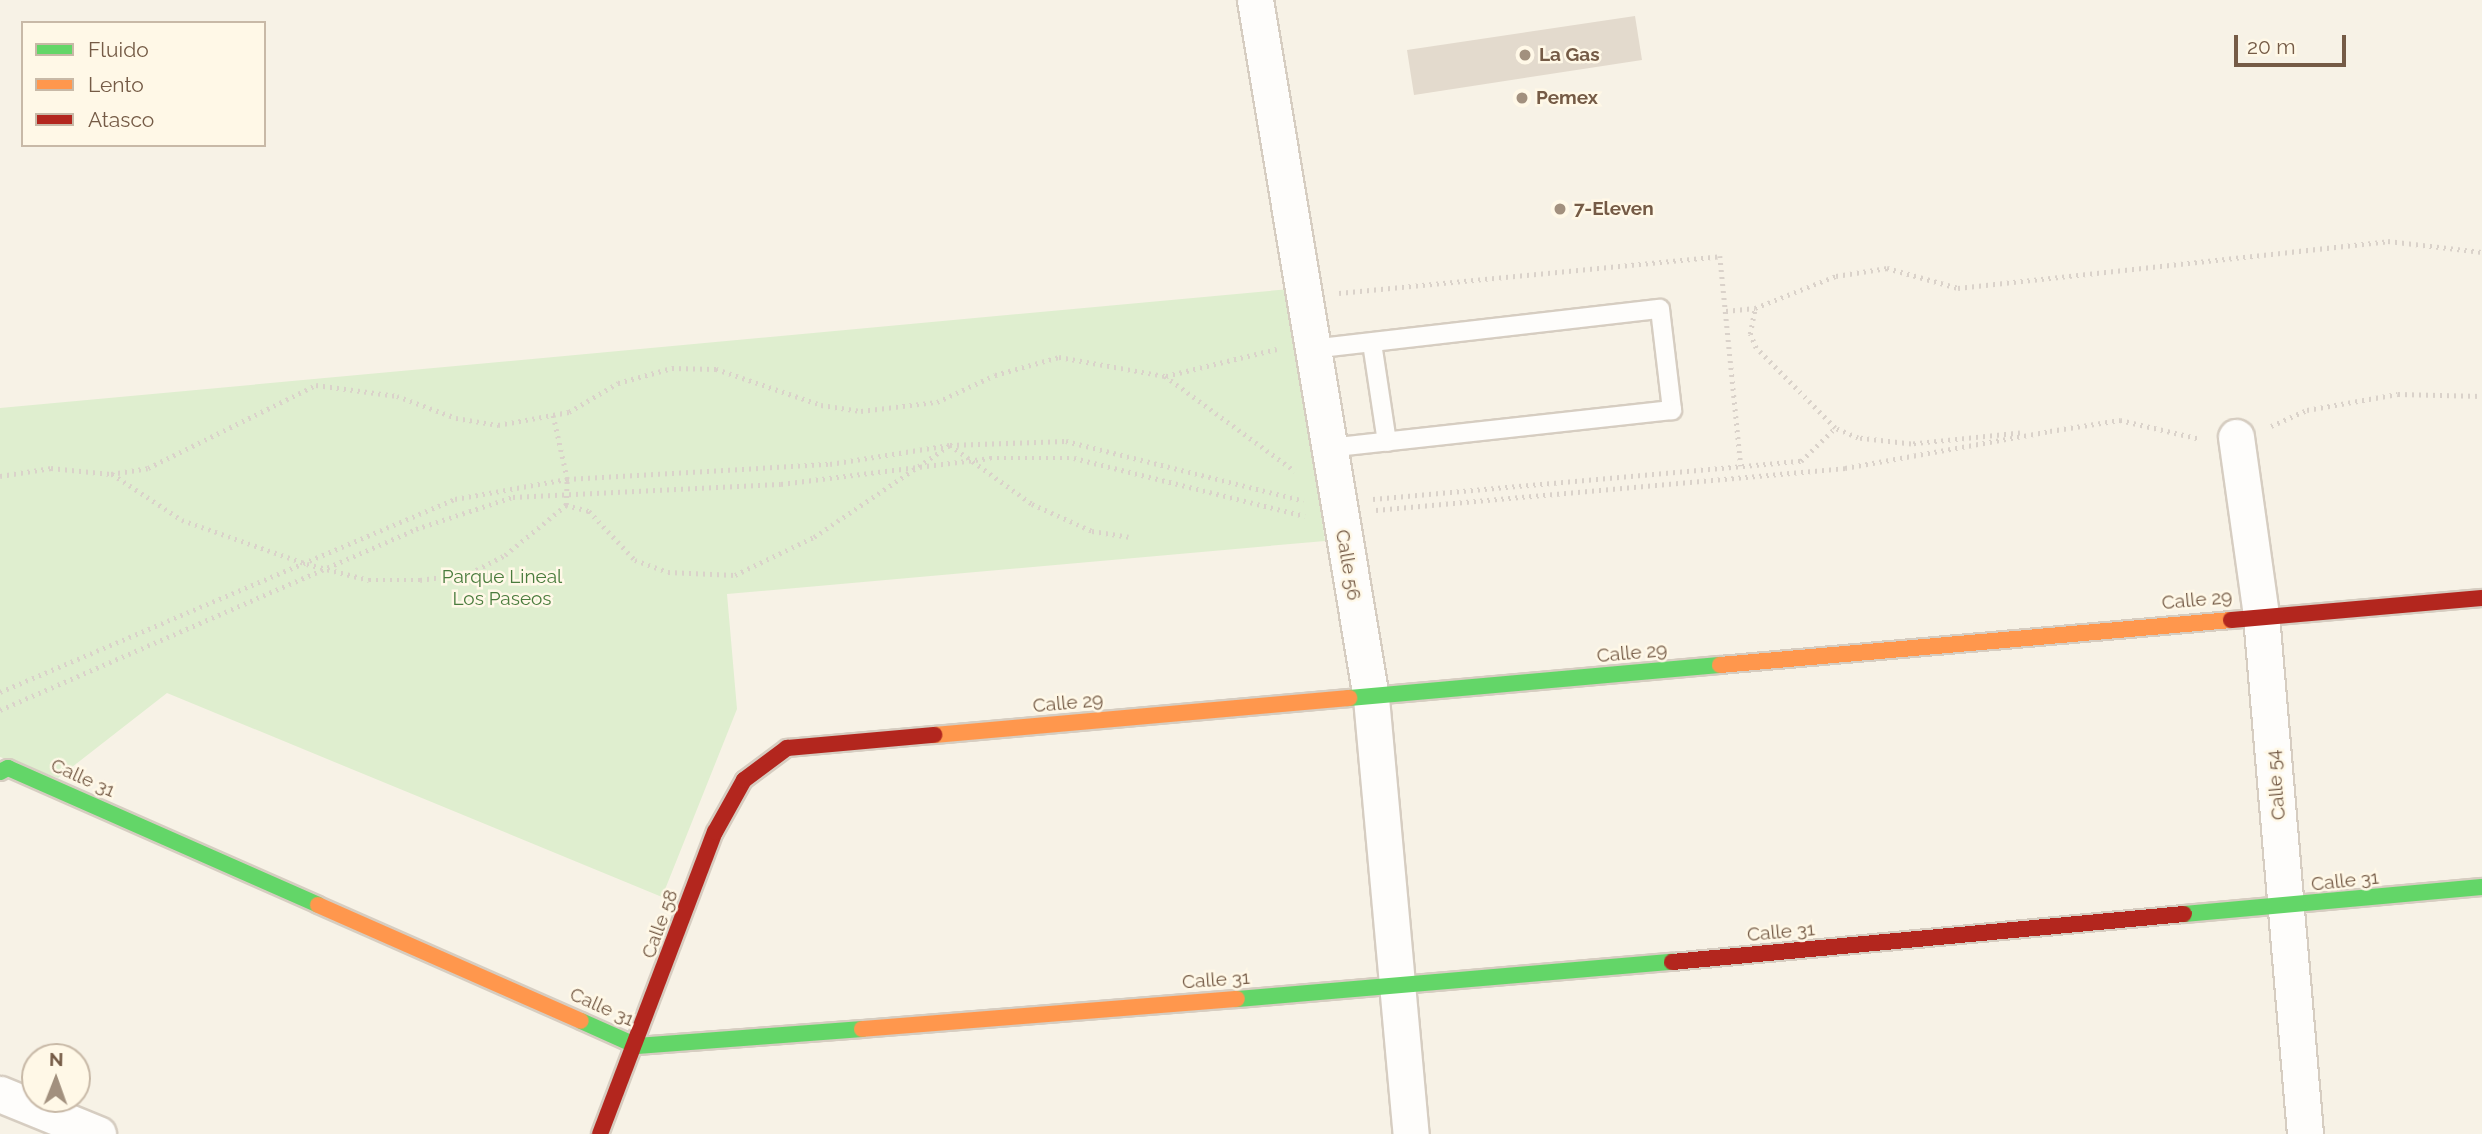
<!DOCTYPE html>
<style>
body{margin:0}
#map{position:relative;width:2482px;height:1134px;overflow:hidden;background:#f7f2e6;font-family:Raleway,sans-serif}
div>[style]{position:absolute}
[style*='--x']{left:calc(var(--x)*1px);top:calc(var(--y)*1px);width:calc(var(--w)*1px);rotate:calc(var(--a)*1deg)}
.green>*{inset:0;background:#dfeecf}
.building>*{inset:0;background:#e3dacd}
.path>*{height:4.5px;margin-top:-2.25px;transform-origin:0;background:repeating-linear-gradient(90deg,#dad2ca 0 2px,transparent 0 7px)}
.roads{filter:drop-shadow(2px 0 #d6cdc1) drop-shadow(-2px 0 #d6cdc1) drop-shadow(0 2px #d6cdc1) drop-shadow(0 -2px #d6cdc1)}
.lane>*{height:18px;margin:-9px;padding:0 9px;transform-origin:9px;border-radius:9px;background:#fefdfb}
.street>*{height:35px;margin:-17.5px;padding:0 17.5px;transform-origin:17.5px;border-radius:17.5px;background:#fefdfb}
.fast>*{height:16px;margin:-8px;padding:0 8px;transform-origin:8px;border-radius:8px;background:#63d668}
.slow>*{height:16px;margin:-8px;padding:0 8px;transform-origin:8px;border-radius:8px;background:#ff974d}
.jam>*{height:16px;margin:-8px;padding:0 8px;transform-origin:8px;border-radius:8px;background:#b3261e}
.dots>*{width:19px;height:19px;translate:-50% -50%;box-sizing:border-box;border:4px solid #fff8e7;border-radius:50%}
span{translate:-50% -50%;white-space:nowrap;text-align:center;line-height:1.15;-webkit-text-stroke:5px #fff8e7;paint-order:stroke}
.poi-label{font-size:19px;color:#755b46;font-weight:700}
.left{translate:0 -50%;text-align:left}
.street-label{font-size:19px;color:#755b46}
.park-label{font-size:19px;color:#4a7c3d}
.legend{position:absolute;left:21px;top:21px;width:245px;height:126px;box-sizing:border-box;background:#fff8e7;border:2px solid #c8b9a7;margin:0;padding:9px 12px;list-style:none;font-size:21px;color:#755b46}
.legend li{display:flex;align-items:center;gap:14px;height:35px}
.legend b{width:35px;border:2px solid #c8b9a7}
.north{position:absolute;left:21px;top:1043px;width:70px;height:70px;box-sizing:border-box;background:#fff8e7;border:2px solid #c8b9a7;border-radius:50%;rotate:1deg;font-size:19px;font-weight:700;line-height:28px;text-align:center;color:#755b46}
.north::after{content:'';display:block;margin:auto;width:24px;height:32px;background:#a2907e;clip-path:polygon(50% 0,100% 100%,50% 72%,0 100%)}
.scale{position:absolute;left:2234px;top:35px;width:112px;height:32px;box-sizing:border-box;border:4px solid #755b46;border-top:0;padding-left:9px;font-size:21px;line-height:24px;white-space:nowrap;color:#755b46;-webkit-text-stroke:5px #fff8e7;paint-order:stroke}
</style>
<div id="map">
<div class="green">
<div style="clip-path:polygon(1290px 289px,1325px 541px,727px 594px,737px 709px,662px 897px,167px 693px,58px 778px,0 757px,0 408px)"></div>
</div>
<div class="building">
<div style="clip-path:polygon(1635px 16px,1642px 60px,1414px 95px,1407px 50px)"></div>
</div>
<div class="path">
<div style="--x:1339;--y:293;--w:383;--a:-5.5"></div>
<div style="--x:1720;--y:256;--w:211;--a:84.3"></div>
<div style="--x:1726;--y:311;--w:29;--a:-6"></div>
<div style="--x:1166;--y:376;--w:114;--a:-13.7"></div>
<div style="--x:2271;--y:426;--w:39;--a:-24"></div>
<div style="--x:2307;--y:410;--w:92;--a:-10"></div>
<div style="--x:2398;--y:394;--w:84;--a:1.4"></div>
<div style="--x:2050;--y:431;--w:71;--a:-8.9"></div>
<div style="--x:2120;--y:420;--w:83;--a:13.2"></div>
<div style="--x:2020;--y:433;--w:110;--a:174.2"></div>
<div style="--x:1911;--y:444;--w:53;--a:-173.5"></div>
<div style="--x:1858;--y:438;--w:25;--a:-157"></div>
<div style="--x:1835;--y:428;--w:112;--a:-134.6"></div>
<div style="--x:1756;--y:348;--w:15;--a:-113"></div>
<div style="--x:1750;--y:334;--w:26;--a:-79"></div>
<div style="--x:1755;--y:308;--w:87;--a:-21.6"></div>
<div style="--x:1836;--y:276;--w:52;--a:-8.9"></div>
<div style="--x:1887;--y:268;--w:74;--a:15.7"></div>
<div style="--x:1958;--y:288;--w:433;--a:-6.2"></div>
<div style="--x:2388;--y:241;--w:95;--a:6.7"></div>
<div style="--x:112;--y:474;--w:84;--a:33.3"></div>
<div style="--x:182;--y:520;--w:133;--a:19.4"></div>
<div style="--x:307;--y:564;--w:64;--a:14.5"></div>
<div style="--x:369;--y:580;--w:51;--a:0"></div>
<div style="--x:420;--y:580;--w:50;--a:-8"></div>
<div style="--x:470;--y:573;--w:39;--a:-27"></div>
<div style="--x:505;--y:555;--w:79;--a:-39.3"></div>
<div style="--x:566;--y:505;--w:26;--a:-88"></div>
<div style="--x:567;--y:479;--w:65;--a:-102.5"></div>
<div style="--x:0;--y:476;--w:52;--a:-8.9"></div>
<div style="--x:51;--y:468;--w:60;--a:5.7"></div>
<div style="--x:111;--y:474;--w:37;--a:-9"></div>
<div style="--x:148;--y:468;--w:187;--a:-26.3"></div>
<div style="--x:316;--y:385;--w:82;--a:7.7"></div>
<div style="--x:397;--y:396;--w:63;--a:20.4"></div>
<div style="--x:456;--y:418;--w:43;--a:9.5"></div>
<div style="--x:498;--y:425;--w:72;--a:-10.4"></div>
<div style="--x:569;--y:412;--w:57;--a:-30.6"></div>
<div style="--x:618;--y:383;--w:56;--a:-15.5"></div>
<div style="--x:672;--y:368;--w:44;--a:1.3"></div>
<div style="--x:716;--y:369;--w:111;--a:18.9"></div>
<div style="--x:821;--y:405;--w:40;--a:8.5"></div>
<div style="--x:861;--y:411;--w:77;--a:-6.8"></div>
<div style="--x:937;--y:402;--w:64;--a:-25"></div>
<div style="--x:995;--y:375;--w:66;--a:-15.7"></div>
<div style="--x:1059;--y:357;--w:108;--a:10.2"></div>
<div style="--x:1165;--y:376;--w:161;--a:36.2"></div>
<div style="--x:1373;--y:499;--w:430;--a:-5.1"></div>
<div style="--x:1801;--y:461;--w:47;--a:-44.1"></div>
<div style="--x:566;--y:505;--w:24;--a:15"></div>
<div style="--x:589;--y:511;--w:67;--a:46.8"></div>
<div style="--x:635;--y:560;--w:35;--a:20"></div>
<div style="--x:668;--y:572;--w:67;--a:2.6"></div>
<div style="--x:735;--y:575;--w:88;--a:-25.7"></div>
<div style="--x:814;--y:537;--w:164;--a:-34.1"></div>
<div style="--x:950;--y:445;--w:101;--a:35.7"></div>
<div style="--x:1032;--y:504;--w:66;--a:24.2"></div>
<div style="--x:1092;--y:531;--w:37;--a:9"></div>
<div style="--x:1376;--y:510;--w:471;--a:-5.1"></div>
<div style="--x:1845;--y:468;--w:208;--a:-10.2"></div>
<div style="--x:0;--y:692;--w:494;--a:-23"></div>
<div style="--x:455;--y:499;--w:114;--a:-10.1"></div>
<div style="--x:567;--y:479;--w:263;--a:-3.3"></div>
<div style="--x:830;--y:464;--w:121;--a:-9"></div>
<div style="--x:950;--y:445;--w:116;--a:-2"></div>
<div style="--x:1066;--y:441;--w:245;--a:14.1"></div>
<div style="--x:0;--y:710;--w:454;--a:-23.5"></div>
<div style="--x:416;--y:529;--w:102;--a:-18.3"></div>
<div style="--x:513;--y:497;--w:268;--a:-2.8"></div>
<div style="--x:781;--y:484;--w:211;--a:-7.1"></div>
<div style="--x:990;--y:458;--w:84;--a:0"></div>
<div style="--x:1074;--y:458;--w:238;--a:14.1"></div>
</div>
<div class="roads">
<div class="lane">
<div style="--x:1372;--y:343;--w:100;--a:81.4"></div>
<div style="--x:1312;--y:349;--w:350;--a:-6.6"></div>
<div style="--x:1660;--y:309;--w:102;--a:83.2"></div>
<div style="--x:1672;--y:410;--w:345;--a:173.7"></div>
</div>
<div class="street">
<div style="--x:1255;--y:0;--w:708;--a:80.56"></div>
<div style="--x:1371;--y:698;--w:438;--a:84.8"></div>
<div style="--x:2236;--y:437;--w:181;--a:82"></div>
<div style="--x:2261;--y:616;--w:520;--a:85.14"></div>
<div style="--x:0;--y:1094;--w:106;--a:22.2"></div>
</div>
<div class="fast">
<div style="--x:1349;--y:698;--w:372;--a:-5.1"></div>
<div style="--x:0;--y:772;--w:9;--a:-27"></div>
<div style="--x:8;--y:768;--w:339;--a:23.8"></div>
<div style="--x:2184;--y:914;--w:299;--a:-5.2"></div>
<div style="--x:1237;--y:999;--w:437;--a:-4.9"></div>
<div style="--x:581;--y:1021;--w:61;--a:24.1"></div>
<div style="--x:637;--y:1046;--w:226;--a:-4.3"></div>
</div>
<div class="slow">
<div style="--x:1720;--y:665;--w:513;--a:-5.03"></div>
<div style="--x:934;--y:735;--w:417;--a:-5.1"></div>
<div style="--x:318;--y:905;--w:287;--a:23.8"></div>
<div style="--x:862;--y:1029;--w:376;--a:-4.6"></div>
</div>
<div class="jam">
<div style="--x:2231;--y:620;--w:252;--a:-5"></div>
<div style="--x:1672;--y:962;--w:514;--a:-5.36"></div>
<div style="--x:600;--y:1134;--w:323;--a:-69.2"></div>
<div style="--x:715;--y:832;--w:60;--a:-60.9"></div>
<div style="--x:744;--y:780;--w:54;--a:-36.7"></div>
<div style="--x:787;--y:748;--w:148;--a:-5.1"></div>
</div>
</div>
<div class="dots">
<div style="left:1525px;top:55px;background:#a2907e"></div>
<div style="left:1522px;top:98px;background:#a2907e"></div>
<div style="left:1560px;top:209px;background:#a2907e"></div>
</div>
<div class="poi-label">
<span class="left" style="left:1539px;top:55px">La Gas</span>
<span class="left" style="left:1536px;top:98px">Pemex</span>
<span class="left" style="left:1574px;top:209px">7-Eleven</span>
</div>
<div class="street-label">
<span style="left:1348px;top:565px;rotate:80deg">Calle 56</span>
<span style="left:2197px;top:600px;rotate:-5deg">Calle 29</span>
<span style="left:1632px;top:653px;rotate:-5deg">Calle 29</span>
<span style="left:1068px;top:703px;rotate:-5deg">Calle 29</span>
<span style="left:83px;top:778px;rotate:24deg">Calle 31</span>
<span style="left:2276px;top:785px;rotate:-95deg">Calle 54</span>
<span style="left:2345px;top:881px;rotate:-6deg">Calle 31</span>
<span style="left:660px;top:924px;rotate:-70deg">Calle 58</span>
<span style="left:1781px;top:932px;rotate:-5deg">Calle 31</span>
<span style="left:1216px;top:980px;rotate:-4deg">Calle 31</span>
<span style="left:602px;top:1007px;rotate:24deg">Calle 31</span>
</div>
<div class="park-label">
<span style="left:502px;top:588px">Parque Lineal<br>Los Paseos</span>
</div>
<ul class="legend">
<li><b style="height:9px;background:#63d668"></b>Fluido</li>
<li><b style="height:9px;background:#ff974d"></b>Lento</li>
<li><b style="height:9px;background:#b3261e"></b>Atasco</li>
</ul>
<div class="north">N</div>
<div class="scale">20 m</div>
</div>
